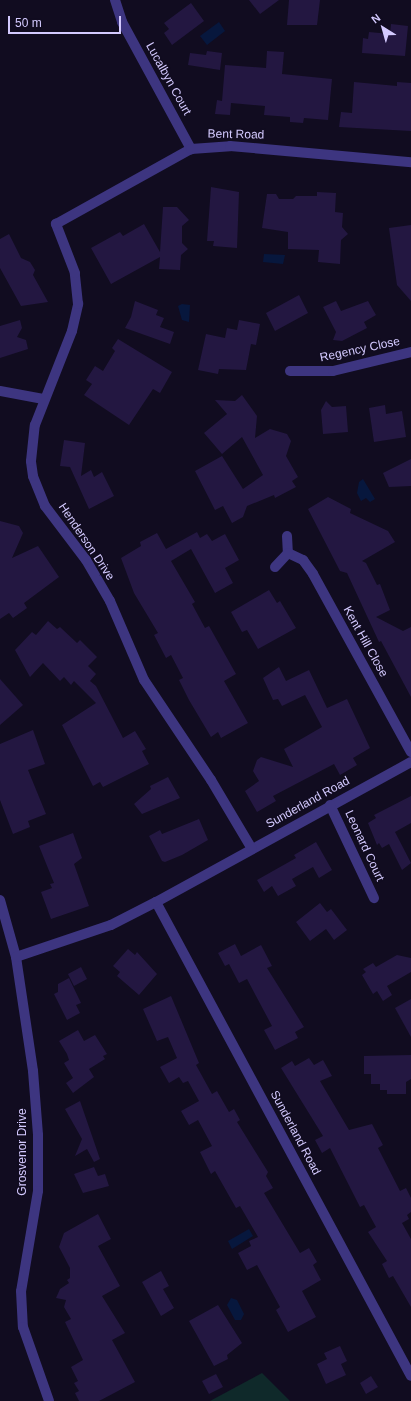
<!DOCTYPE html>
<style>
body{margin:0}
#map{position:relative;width:411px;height:1401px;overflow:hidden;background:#110c20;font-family:Helvetica,sans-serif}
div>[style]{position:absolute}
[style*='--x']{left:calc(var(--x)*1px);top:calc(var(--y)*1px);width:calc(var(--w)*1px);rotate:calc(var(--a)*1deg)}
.green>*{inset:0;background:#0f292a}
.water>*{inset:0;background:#07173d}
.building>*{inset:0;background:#231741}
.minor>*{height:10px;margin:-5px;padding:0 5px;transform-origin:5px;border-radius:5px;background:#3d3580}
span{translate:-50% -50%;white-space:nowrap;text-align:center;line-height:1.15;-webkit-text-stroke:3px #110c20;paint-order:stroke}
.street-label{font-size:12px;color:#d4caff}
.north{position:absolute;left:363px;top:8px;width:40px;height:40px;-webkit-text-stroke:3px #110c20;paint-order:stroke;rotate:323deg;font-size:11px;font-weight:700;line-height:16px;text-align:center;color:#d4caff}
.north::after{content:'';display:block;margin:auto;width:14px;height:18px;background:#d4caff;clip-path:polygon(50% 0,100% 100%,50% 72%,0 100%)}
.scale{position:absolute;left:8px;top:16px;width:113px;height:18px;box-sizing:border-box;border:2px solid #d4caff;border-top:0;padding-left:5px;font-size:12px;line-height:14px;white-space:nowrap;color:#d4caff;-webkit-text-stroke:3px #110c20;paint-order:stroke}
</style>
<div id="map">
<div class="green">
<div style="clip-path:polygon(262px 1373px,290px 1401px,210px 1401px)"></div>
</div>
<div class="water">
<div style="clip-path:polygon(219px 22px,225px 31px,207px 45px,200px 36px)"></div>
<div style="clip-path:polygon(264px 254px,285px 255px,283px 264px,263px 262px)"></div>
<div style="clip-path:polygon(182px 304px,190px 305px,189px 322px,182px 320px,178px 306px)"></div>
<div style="clip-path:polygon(363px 479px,375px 499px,370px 502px,366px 498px,361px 501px,357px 493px,359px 482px)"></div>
<div style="clip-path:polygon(249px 1229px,253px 1236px,232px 1249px,228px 1241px)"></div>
<div style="clip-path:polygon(231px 1298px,237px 1300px,244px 1314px,241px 1320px,235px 1320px,227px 1305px)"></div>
</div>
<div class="building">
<div style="clip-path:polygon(249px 0,279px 0,260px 14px)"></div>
<div style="clip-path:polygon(289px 0,320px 0,317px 25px,287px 25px)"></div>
<div style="clip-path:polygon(191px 3px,204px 21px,172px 45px,164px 33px,169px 29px,164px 23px)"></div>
<div style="clip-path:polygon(391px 24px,408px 26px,405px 56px,362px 53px,363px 38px,368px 39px,369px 32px,390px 34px)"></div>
<div style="clip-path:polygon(207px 51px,222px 53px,220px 70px,188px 65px,190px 53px,206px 55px)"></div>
<div style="clip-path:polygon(267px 51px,284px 52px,282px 74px,332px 79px,328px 120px,304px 118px,303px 123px,290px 122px,290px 117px,264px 115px,265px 106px,231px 103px,230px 115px,215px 114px,217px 100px,222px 101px,225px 65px,266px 68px)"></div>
<div style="clip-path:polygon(354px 82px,397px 86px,397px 82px,411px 83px,411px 131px,339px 127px,341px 112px,352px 113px)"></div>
<div style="clip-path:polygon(211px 187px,239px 192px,237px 248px,213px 246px,214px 241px,207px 241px)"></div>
<div style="clip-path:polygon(317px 192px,336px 193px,335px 212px,343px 213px,342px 227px,348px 234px,341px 240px,340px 264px,318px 262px,319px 250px,288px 249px,288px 232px,262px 228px,267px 194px,276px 194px,279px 199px,293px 199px,296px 196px,317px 196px)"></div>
<div style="clip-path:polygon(163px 207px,177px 207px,189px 220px,182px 226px,182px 243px,188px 249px,181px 255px,180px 270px,159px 269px,160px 257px,111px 284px,91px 248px,120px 232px,123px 236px,144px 224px,160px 252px)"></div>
<div style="clip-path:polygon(411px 225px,411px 301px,397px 285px,389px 228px)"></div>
<div style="clip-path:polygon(9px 234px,21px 258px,30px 262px,35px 270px,33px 275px,48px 302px,21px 306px,0 268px,0 239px)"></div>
<div style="clip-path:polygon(299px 295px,308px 313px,275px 331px,266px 313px)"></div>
<div style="clip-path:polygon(135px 301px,158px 310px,156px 315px,164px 318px,160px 327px,174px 332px,170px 344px,125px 328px,131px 317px)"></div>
<div style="clip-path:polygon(336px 301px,341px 311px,368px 301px,376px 315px,364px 322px,367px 328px,342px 341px,333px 340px,336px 332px,323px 307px)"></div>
<div style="clip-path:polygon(20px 320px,22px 328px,17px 337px,26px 340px,28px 349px,0 358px,0 326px)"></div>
<div style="clip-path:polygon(239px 320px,260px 324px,256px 345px,251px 344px,246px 370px,219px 369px,218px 374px,198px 370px,206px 334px,225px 338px,227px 328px,237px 330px)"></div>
<div style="clip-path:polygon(118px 339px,172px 372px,160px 393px,153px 389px,129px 425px,84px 395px,92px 384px,86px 380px,95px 366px,103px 371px,115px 351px,112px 348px)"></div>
<div style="clip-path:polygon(242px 395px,257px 416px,255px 438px,270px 429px,287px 434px,291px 441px,286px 456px,298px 477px,292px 481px,296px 487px,275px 498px,274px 495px,247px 506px,243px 517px,232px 523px,223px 506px,215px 510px,195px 471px,222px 456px,243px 489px,263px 475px,242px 437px,222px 454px,204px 433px,227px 414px,215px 400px,235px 401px)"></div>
<div style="clip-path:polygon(326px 401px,332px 407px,346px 406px,348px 432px,323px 434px,321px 410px)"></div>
<div style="clip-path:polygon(385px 405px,386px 414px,402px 411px,406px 437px,374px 442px,369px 408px)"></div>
<div style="clip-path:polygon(64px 440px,85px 443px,81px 476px,91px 470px,94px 477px,102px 472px,114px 496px,89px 509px,70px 467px,60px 466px)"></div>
<div style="clip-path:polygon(411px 459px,411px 486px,389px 487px,383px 473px)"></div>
<div style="clip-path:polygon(328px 497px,351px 509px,350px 513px,388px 531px,395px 542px,362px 561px,366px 563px,377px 585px,380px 584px,390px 610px,376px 617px,403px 631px,411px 627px,411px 697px,381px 641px,379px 642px,347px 573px,340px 571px,308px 509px)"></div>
<div style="clip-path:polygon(0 521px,19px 526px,23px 533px,12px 558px,38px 546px,59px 577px,24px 603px,27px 608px,13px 618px,9px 613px,0 619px)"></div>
<div style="clip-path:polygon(197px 532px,200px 538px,207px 534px,212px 541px,225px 534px,239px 560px,225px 568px,233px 583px,215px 593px,191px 549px,171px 561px,195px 602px,192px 604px,205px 628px,209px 626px,236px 674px,224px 681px,248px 723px,221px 738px,218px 732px,211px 737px,189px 700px,179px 680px,183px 678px,171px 655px,166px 658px,154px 635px,158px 633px,134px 593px,121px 558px,141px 546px,140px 542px,157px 533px,166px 549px)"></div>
<div style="clip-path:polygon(269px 590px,277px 603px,280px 601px,296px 628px,258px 649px,247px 630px,242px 632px,231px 612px)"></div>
<div style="clip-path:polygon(48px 621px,57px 629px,60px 627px,77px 643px,80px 640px,97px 657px,88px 666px,96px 674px,90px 681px,96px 686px,123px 738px,135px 731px,146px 749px,142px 751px,149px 764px,103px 787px,100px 782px,93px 786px,62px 725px,96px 703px,74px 681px,71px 685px,64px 677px,60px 681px,43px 663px,30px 677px,15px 650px,32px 632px,36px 635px)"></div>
<div style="clip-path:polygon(279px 667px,286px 681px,309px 670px,327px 708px,347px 699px,370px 748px,353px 758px,357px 765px,340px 775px,334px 764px,273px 796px,276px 801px,257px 812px,245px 791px,259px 781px,253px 771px,257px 760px,261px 757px,293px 767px,284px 749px,322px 727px,305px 695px,282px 706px,278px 699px,273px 700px,263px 678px)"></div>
<div style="clip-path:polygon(0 679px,23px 705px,0 725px)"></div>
<div style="clip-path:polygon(33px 730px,45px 764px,28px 770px,46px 814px,28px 821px,30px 827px,13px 834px,0 800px,0 744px)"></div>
<div style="clip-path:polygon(168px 777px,180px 798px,142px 814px,134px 804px,151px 789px,150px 786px)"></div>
<div style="clip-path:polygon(411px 796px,411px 823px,395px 832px,411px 863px,402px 870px,389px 844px,382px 848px,379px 843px,377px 845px,368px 823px,376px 818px,374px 815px)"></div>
<div style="clip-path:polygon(199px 819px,208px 840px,182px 855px,165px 862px,162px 861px,149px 836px,160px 830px,162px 834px)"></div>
<div style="clip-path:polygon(73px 833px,82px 858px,74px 864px,89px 906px,51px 919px,41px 892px,52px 888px,50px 884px,54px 883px,39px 846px)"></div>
<div style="clip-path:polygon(316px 842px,332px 870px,319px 878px,313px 867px,292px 879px,296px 886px,278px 896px,272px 886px,264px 892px,257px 880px,296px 858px,294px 855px)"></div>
<div style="clip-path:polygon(320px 903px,327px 912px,331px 909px,347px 930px,334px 940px,326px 929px,310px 941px,296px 922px)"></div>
<div style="clip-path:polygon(235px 944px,241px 956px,261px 945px,272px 966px,267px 968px,304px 1027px,295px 1032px,298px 1038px,275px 1050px,264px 1030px,272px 1026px,247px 979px,239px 983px,229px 964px,225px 966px,218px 953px)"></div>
<div style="clip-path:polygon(128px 949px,135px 955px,137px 952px,157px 974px,139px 995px,117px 976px,120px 972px,113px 966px)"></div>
<div style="clip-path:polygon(397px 955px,411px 958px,411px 972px,387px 986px,392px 995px,383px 1001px,377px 991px,373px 994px,362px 975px,366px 972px,363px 969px,373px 963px,376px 967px)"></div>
<div style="clip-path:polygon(81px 967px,87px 979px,74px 986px,68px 974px)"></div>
<div style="clip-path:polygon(69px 978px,81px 1003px,76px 1005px,80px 1013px,67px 1020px,54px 994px,58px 992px,58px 984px)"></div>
<div style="clip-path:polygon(171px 996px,199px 1063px,196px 1065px,212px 1094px,217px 1091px,229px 1112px,234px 1109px,240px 1120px,237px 1122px,268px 1172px,266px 1176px,273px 1188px,264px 1193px,300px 1253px,309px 1248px,317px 1262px,313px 1265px,321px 1280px,302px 1291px,316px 1317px,288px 1332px,276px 1310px,280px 1307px,257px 1265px,247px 1270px,238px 1253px,251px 1246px,249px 1241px,258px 1237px,240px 1206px,236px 1208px,215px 1171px,211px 1174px,200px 1152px,212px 1146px,198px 1120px,189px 1125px,181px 1111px,199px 1101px,188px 1081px,183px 1083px,179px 1077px,169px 1083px,160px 1067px,177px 1058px,168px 1037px,157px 1041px,143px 1009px)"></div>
<div style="clip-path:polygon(411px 999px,411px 1037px,395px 1008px)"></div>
<div style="clip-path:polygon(78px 1030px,84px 1041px,95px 1035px,107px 1054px,103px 1056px,105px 1059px,89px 1069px,94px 1077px,73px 1093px,66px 1083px,73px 1078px,64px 1063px,69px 1060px,67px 1054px,59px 1041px)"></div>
<div style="clip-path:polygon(411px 1055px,411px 1079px,406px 1082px,406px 1094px,387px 1094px,387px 1090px,380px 1090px,380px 1084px,371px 1084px,371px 1074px,364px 1074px,364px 1056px)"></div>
<div style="clip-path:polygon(309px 1058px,314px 1065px,323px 1060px,332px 1076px,320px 1081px,349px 1130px,372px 1124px,383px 1145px,378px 1148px,400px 1191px,406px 1188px,411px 1198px,411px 1212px,407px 1215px,409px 1219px,402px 1223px,411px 1239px,411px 1307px,393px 1276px,389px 1278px,382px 1264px,387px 1261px,368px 1232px,376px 1227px,364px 1205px,360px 1207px,330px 1148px,322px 1153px,315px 1140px,323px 1136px,281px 1068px,292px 1061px,295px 1066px)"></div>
<div style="clip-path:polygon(80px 1101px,100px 1159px,94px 1162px,87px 1149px,75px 1156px,82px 1139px,65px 1109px)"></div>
<div style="clip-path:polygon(94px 1167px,98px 1176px,105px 1174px,109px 1186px,83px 1193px,74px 1174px)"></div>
<div style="clip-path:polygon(98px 1214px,111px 1239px,98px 1246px,120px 1286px,102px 1296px,125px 1333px,112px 1340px,135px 1382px,99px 1401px,79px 1401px,75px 1393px,79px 1391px,74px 1383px,78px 1381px,71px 1367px,83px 1360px,65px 1322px,71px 1319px,64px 1307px,66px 1300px,56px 1298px,60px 1289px,69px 1283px,67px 1280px,70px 1278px,70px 1268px,59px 1247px,64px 1233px)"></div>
<div style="clip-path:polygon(161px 1271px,169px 1286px,163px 1289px,174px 1308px,161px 1316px,142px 1282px)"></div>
<div style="clip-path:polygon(218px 1305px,242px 1343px,227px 1355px,228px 1359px,214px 1366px,189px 1321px)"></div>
<div style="clip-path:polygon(340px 1346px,347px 1361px,341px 1364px,346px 1375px,326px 1384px,317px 1364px,327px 1359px,324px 1353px)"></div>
<div style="clip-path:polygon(216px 1374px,223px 1387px,209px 1394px,202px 1381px)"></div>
<div style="clip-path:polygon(371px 1376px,378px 1387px,366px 1394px,360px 1383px)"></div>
</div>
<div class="minor">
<div style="--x:115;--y:0;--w:23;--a:72"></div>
<div style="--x:122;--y:22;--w:145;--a:61.5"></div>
<div style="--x:290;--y:371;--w:43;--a:0"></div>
<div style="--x:333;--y:371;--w:80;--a:-13.7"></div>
<div style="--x:0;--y:391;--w:44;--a:10.5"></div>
<div style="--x:287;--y:536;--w:17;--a:87"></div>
<div style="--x:288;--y:553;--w:17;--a:25"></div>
<div style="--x:303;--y:560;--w:17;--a:54"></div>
<div style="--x:313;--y:574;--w:203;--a:61.2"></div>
<div style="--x:275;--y:567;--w:19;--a:-47"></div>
<div style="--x:411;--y:762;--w:291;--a:151.2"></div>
<div style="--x:156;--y:902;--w:538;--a:61.72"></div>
<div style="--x:330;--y:805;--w:103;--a:64.7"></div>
<div style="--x:252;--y:849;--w:80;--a:-120.7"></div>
<div style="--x:211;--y:780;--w:120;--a:-123.8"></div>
<div style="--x:144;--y:680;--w:86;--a:-113.3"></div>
<div style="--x:110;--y:601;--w:48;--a:-120.3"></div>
<div style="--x:86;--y:560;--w:68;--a:-127.2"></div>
<div style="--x:45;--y:506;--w:32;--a:-112"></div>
<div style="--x:33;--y:476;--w:15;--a:-98"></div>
<div style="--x:31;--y:461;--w:36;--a:-84"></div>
<div style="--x:35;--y:425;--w:101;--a:-68.5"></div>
<div style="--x:72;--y:331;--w:28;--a:-77"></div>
<div style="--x:78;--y:304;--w:31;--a:-96"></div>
<div style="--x:75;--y:273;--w:53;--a:-111.2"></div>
<div style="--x:56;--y:224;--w:154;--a:-29.1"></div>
<div style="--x:191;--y:149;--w:39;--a:-4"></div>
<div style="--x:230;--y:146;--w:182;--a:5.1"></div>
<div style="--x:0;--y:900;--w:59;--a:74.3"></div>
<div style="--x:16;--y:957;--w:115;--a:81.5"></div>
<div style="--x:33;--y:1071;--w:64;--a:85.5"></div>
<div style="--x:38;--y:1135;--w:56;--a:90"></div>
<div style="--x:38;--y:1191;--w:101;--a:99.6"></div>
<div style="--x:21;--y:1291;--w:36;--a:87"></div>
<div style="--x:23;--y:1327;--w:78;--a:70.6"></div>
<div style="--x:16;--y:957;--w:100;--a:-18.6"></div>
<div style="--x:111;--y:925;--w:51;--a:-27.1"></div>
</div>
<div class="street-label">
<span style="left:168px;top:79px;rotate:61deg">Lucalbyn Court</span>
<span style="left:236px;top:135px;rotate:1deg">Bent Road</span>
<span style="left:360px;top:350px;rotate:-12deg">Regency Close</span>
<span style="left:86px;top:542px;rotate:56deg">Henderson Drive</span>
<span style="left:365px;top:642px;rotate:61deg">Kent Hill Close</span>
<span style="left:308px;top:803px;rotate:-29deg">Sunderland Road</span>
<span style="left:364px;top:846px;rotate:65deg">Leonard Court</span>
<span style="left:295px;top:1133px;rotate:62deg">Sunderland Road</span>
<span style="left:23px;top:1152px;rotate:-90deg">Grosvenor Drive</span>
</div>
<div class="north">N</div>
<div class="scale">50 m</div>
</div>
